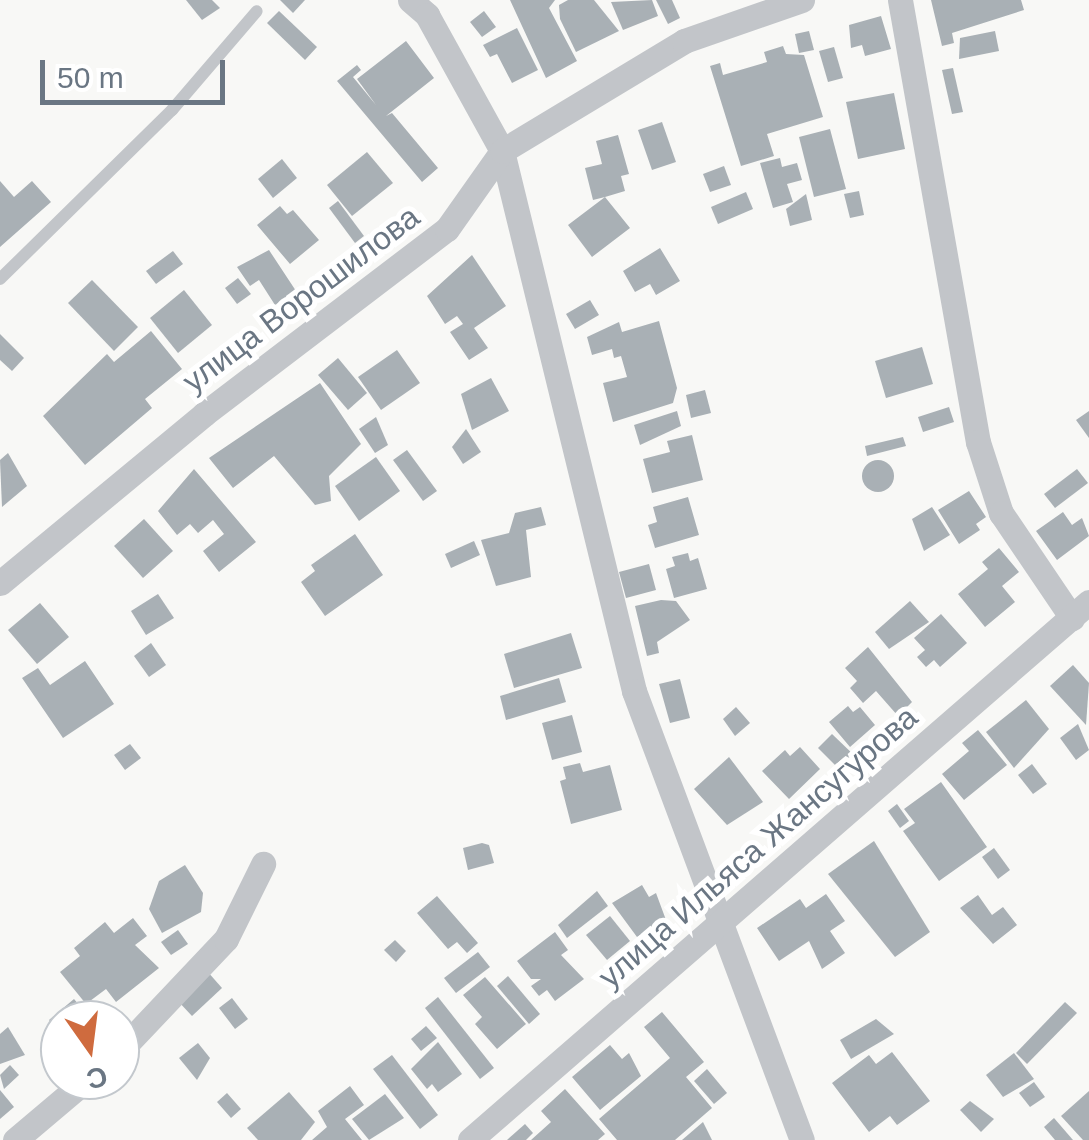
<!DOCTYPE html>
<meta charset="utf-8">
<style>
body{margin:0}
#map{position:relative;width:1089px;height:1140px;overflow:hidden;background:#f8f8f6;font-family:Helvetica,sans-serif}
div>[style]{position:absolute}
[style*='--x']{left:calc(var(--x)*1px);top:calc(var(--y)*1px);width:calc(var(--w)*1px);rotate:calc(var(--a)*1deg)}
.building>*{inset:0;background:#a9b0b5}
.round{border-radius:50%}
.service>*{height:12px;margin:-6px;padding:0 6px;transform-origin:6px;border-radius:6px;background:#c2c5c9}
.minor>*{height:25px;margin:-12.5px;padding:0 12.5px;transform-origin:12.5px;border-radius:12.5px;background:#c2c5c9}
span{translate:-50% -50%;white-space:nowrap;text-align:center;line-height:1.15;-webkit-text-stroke:10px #fff;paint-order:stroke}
.street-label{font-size:32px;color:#6a7683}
.north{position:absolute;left:40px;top:1000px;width:100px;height:100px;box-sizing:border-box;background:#fff;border:2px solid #c3c8cd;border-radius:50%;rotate:166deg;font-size:28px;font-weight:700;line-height:40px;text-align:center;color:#6a7683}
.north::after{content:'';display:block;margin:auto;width:35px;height:45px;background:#cf6b3e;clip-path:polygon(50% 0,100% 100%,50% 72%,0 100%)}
.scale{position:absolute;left:40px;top:60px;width:185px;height:45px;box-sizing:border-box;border:5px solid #6a7683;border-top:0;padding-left:12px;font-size:30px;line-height:35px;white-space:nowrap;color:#6a7683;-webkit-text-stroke:8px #fff;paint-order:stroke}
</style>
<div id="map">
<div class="building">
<div style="clip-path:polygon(186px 0,212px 0,220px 8px,202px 20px)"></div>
<div style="clip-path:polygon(280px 0,305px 0,293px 13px)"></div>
<div style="clip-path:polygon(510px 0,555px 0,549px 8px,577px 61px,546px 78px)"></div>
<div style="clip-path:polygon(568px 0,594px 0,619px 31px,576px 52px,560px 19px,559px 5px)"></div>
<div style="clip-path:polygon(652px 0,658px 16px,623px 30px,611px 2px)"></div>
<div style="clip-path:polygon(656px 0,672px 0,680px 18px,668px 24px)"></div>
<div style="clip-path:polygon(931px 0,1021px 0,1024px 10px,952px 33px,954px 43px,942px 46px)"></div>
<div style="clip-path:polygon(279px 11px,317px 47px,305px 60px,267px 23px)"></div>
<div style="clip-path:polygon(484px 11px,496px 27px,482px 37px,470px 22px)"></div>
<div style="clip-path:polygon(881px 16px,891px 49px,865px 56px,862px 45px,851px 48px,849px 25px)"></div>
<div style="clip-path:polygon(517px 28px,538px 70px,512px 83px,497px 54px,490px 57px,483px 45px)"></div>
<div style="clip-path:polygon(809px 31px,814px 50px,799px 53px,795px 34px)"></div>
<div style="clip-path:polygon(995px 31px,999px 51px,959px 59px,960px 38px)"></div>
<div style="clip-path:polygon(406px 41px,434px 78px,386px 116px,392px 113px,438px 168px,422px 182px,337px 81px,357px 65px,361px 70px,353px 77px,376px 105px,357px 79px)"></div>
<div style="clip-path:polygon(783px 46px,786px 54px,804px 55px,823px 117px,767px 134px,774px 156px,741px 166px,710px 66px,720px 63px,723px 75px,767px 62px,764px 52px)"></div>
<div style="clip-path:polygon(834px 47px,843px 78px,828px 82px,819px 51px)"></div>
<div style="clip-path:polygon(953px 68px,963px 112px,952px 114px,942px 70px)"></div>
<div style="clip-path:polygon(894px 93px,905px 149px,858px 159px,846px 102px)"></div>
<div style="clip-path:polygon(662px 122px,676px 162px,652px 170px,638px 130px)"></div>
<div style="clip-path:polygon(830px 129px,846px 189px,814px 197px,799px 137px)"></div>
<div style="clip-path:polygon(618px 135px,629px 174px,621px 176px,625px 191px,605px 197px,630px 228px,592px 257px,568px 225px,605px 197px,593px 200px,585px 168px,602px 164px,596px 141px)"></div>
<div style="clip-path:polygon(367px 152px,393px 183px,352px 216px,327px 185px)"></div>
<div style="clip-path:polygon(780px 158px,782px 167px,797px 163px,802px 180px,787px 184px,793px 202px,773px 208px,760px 163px)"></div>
<div style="clip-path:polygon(282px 159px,297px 178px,273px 198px,258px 179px)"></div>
<div style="clip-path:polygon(724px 166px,731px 185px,710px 192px,703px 174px)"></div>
<div style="clip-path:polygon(0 181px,14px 197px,32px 181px,51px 202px,0 247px)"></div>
<div style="clip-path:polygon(859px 191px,864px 215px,850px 218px,844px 194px)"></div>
<div style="clip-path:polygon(746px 192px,753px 209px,718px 224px,711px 207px)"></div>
<div style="clip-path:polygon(806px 194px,812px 220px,790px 226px,786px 209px)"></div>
<div style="clip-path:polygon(338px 201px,364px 236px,355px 243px,329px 208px)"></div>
<div style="clip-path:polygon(280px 206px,287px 214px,293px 210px,319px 240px,290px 264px,257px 225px)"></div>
<div style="clip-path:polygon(660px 248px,680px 281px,656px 295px,650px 284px,635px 292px,623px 271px)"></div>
<div style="clip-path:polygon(269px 250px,296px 291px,275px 305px,259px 280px,250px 286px,237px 267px)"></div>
<div style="clip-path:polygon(173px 251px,183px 264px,156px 284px,146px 271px)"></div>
<div style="clip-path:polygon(472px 255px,506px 306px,474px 328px,488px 348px,469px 360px,450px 332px,463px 324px,457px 316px,445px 324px,427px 296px)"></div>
<div style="clip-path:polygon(238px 278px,251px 294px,237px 304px,225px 288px)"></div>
<div style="clip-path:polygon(92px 280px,138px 327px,114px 351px,68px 303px)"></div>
<div style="clip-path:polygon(184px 290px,212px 325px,178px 353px,150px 318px)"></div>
<div style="clip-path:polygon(590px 300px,599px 315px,575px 329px,566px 314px)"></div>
<div style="clip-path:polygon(659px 321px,677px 388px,673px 403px,613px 422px,603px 383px,627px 377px,621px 356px,614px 358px,612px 349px,592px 355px,587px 337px,619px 322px,622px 332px)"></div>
<div style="clip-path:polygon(151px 331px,182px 369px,145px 399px,152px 408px,85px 465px,43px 416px,107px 354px,114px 362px)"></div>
<div style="clip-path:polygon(0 334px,24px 358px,12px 371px,0 360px)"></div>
<div style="clip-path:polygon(922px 347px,933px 384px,886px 398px,875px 361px)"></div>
<div style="clip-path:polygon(397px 350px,420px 383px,381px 410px,358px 377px)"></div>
<div style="clip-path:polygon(338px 358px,367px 393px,348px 410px,318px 375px)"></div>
<div style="clip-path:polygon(491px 378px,509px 411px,472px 430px,461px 394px)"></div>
<div style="clip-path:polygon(320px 383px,361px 444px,329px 476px,331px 501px,315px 505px,274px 456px,233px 488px,209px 458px)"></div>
<div style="clip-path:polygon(705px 390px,711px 413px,691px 418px,686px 395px)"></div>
<div style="clip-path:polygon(949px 407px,954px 422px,923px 432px,918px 417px)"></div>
<div style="clip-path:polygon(677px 411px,681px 426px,640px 445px,634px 425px)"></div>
<div style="clip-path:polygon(1089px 411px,1089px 438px,1076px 420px)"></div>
<div style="clip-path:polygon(376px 417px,388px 445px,375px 453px,359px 429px)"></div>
<div style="clip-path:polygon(466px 429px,481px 452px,463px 464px,452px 447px)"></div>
<div style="clip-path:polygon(692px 435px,703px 480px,652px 493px,643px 459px,670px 452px,667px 441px)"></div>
<div style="clip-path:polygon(903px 437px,906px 446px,867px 456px,865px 446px)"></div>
<div style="clip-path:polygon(407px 450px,437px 491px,423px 501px,393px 460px)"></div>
<div style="clip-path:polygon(8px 453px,27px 486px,2px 507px,0 460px)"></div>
<div style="clip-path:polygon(376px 457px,400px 491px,359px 521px,335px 486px)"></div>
<div class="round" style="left:862px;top:460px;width:32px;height:32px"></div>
<div style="clip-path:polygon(194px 469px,256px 542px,219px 572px,203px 551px,224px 534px,213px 520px,198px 533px,190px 524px,177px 535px,158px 511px)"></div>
<div style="clip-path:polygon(1077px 469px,1088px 483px,1055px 508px,1044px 494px)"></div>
<div style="clip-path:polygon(969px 491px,986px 517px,976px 524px,980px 530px,959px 544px,938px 510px)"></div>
<div style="clip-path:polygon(688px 497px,699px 535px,655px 548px,648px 525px,657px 522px,653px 507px)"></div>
<div style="clip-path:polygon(541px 507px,546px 525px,526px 530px,531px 577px,496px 586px,481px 540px,509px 533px,515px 513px)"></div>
<div style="clip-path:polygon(932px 507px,950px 535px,924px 551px,912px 519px)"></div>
<div style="clip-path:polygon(1063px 512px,1072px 525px,1082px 518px,1089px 536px,1057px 560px,1036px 531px)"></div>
<div style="clip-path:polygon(144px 519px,173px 551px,143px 578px,114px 546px)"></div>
<div style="clip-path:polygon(355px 534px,383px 575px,325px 616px,301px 582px,315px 571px,311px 565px)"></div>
<div style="clip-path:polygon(474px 541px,480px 555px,451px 568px,445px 554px)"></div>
<div style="clip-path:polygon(999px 548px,1019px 572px,1002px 586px,1015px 602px,985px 627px,958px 594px,988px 569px,982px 562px)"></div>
<div style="clip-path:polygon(688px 553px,690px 561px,698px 558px,707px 589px,674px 598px,666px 569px,675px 566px,672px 557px)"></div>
<div style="clip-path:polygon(649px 564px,656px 590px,626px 598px,619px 572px)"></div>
<div style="clip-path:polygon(158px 594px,174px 618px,146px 635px,131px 611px)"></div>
<div style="clip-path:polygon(661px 600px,676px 601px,690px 620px,657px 642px,659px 653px,647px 656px,635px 606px)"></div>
<div style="clip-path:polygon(910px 601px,929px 622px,889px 649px,875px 632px)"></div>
<div style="clip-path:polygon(40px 603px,69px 637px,37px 664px,8px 630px)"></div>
<div style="clip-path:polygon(941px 614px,967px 643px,940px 667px,934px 660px,926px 667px,917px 657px,925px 650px,914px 638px)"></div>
<div style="clip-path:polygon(571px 633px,582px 668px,514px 688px,504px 654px)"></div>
<div style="clip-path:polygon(151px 643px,166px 665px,149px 677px,134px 656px)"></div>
<div style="clip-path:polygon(868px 647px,912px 702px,898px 716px,876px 691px,863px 703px,850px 688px,857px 681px,845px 668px)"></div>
<div style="clip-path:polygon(85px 661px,114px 704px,63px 738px,22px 678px,38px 668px,50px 685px)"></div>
<div style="clip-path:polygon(1073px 665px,1089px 683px,1086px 725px,1050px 686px)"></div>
<div style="clip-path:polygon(559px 678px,566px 702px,506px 720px,500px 696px)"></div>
<div style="clip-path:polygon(680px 679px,690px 718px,670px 723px,659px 684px)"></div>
<div style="clip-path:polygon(1026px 700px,1049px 729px,1014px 768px,986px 732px)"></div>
<div style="clip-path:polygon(848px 706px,853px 712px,860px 707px,875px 725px,850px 747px,829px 722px)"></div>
<div style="clip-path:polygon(736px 707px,750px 723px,735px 736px,723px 719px)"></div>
<div style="clip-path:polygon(572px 715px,582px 752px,552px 760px,542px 723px)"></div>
<div style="clip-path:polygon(1078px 724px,1089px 750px,1076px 760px,1060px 738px)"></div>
<div style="clip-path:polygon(978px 730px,1007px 765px,964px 800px,942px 774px,969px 751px,962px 743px)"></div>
<div style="clip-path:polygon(832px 734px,857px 758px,842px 772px,818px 748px)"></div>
<div style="clip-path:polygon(130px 744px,141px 758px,125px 770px,114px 755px)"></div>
<div style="clip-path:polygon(800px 747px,820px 769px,789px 799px,762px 771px,785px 750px,790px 756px)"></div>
<div style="clip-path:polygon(729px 757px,763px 802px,727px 825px,694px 789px)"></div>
<div style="clip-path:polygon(580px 763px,583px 772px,610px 765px,622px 810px,571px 824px,560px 781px,566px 779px,563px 767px)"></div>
<div style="clip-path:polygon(1032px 764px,1047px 784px,1033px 794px,1018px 775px)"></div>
<div style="clip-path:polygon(941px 782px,987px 847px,939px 881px,903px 831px,915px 823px,904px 809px)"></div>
<div style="clip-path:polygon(897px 804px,909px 821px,900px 828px,888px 811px)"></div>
<div style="clip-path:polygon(874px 841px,930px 932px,895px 957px,828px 874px)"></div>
<div style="clip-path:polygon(482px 843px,489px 845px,494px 863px,468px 870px,463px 848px)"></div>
<div style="clip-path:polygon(994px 848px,1010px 870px,998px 879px,982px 857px)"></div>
<div style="clip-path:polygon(185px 865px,203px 893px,201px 912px,162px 933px,149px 909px,159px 881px)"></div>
<div style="clip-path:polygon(642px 885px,649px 897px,656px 893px,666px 920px,637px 937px,612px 903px)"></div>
<div style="clip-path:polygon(597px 891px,608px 906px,567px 938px,558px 925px)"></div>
<div style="clip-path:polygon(826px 894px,845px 921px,830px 931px,845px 953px,822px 969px,809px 941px,779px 961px,757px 928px,800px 899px,806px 908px)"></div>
<div style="clip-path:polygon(978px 895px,992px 915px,1003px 907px,1017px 925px,993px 944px,960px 908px)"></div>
<div style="clip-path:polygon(437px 896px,478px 943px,467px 953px,457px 942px,448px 949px,417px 913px)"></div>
<div style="clip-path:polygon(610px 916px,630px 941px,607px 960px,586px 935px)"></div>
<div style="clip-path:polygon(133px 918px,147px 936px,135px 945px,159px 968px,116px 1002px,106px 989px,86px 1004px,60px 972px,80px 956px,74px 948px,105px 922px,114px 933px)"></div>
<div style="clip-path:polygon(178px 930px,188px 944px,171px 955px,161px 942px)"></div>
<div style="clip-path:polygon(555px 932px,568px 950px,561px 955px,584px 979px,555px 1001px,547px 990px,539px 996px,531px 986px,541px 979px,531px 979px,517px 961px)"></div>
<div style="clip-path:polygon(395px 940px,406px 951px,396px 962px,384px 950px)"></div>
<div style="clip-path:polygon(478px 952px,490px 967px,456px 993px,444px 978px)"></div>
<div style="clip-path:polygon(207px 971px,222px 988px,192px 1016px,177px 1000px)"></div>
<div style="clip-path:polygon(508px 976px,540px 1014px,529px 1024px,497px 986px)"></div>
<div style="clip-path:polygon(485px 977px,526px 1024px,497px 1049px,475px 1024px,482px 1017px,463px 995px)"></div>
<div style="clip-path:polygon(438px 997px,494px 1068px,480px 1079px,425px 1008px)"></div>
<div style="clip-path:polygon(232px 998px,248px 1019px,235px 1029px,219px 1008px)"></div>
<div style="clip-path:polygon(74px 999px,92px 1020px,60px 1020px,60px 1033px,49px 1020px)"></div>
<div style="clip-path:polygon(1065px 1002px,1077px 1013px,1027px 1064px,1016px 1053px)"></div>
<div style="clip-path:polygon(662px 1012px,704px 1062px,686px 1077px,712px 1108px,675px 1140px,617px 1140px,599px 1119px,670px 1058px,644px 1027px)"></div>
<div style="clip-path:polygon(876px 1019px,894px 1034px,851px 1059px,840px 1040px)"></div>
<div style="clip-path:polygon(426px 1026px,437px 1038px,421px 1051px,411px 1039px)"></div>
<div style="clip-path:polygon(8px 1027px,25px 1055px,0 1064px,0 1034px)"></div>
<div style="clip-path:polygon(438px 1042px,462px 1074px,438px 1092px,432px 1084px,427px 1089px,411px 1069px)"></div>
<div style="clip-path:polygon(198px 1043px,210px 1058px,197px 1080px,179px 1058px)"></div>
<div style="clip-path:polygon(610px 1045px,622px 1059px,629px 1053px,641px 1076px,600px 1110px,572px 1077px)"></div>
<div style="clip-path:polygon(892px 1052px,930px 1101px,897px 1125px,890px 1116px,869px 1132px,832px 1083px,869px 1055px,876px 1064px)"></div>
<div style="clip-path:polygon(1014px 1053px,1034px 1079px,1003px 1097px,986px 1075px)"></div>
<div style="clip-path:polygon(392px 1055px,438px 1115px,420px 1129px,373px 1069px)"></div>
<div style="clip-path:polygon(10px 1065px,19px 1075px,4px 1089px,0 1075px)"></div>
<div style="clip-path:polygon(707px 1069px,727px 1093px,714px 1104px,694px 1081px)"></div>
<div style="clip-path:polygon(1034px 1082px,1045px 1097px,1030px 1107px,1019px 1093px)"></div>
<div style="clip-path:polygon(350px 1086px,364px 1105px,345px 1119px,362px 1140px,312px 1140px,327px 1127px,318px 1111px)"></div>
<div style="clip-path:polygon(565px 1089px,605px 1134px,598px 1140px,531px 1140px,551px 1122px,541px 1111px)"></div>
<div style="clip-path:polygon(0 1090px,14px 1107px,0 1119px)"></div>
<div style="clip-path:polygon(1089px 1091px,1089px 1140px,1083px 1140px,1061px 1116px)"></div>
<div style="clip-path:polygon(289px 1092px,315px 1122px,301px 1140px,258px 1140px,247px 1128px)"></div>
<div style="clip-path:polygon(227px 1093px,241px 1109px,231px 1118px,217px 1102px)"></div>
<div style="clip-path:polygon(385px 1094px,404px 1118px,369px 1140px,352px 1119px)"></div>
<div style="clip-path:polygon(970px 1101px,994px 1119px,981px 1132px,960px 1110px)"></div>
<div style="clip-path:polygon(1054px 1118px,1073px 1140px,1055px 1140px,1044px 1127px)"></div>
<div style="clip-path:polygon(703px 1122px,712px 1140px,682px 1140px)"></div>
<div style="clip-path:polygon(525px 1124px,533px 1133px,526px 1140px,507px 1140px)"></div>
</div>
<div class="service">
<div style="--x:0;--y:279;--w:241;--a:-44.5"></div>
<div style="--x:172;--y:110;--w:130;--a:-49.4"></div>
</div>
<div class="minor">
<div style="--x:410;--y:0;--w:23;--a:41"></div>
<div style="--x:427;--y:15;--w:155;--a:61.1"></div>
<div style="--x:502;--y:151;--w:556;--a:76.26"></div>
<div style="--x:634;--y:691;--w:479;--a:69.5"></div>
<div style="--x:900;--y:0;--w:449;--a:80"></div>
<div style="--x:978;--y:442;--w:75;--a:72.1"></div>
<div style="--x:1001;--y:513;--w:127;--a:55.9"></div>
<div style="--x:0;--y:583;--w:265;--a:-39.6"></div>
<div style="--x:204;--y:414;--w:305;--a:-37.3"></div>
<div style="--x:447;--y:229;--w:95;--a:-54.8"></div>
<div style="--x:502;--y:151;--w:213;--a:-31.1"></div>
<div style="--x:684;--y:41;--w:125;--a:-19.2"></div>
<div style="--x:120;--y:1051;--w:154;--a:-46.6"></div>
<div style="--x:226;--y:939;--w:84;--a:-63.7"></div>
<div style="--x:15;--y:1140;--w:93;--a:-40.2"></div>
<div style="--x:470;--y:1140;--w:820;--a:-41"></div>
</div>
<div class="street-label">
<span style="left:301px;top:299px;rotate:-37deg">улица Ворошилова</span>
<span style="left:758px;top:847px;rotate:-41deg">улица Ильяса Жансугурова</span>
</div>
<div class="north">С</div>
<div class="scale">50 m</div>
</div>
